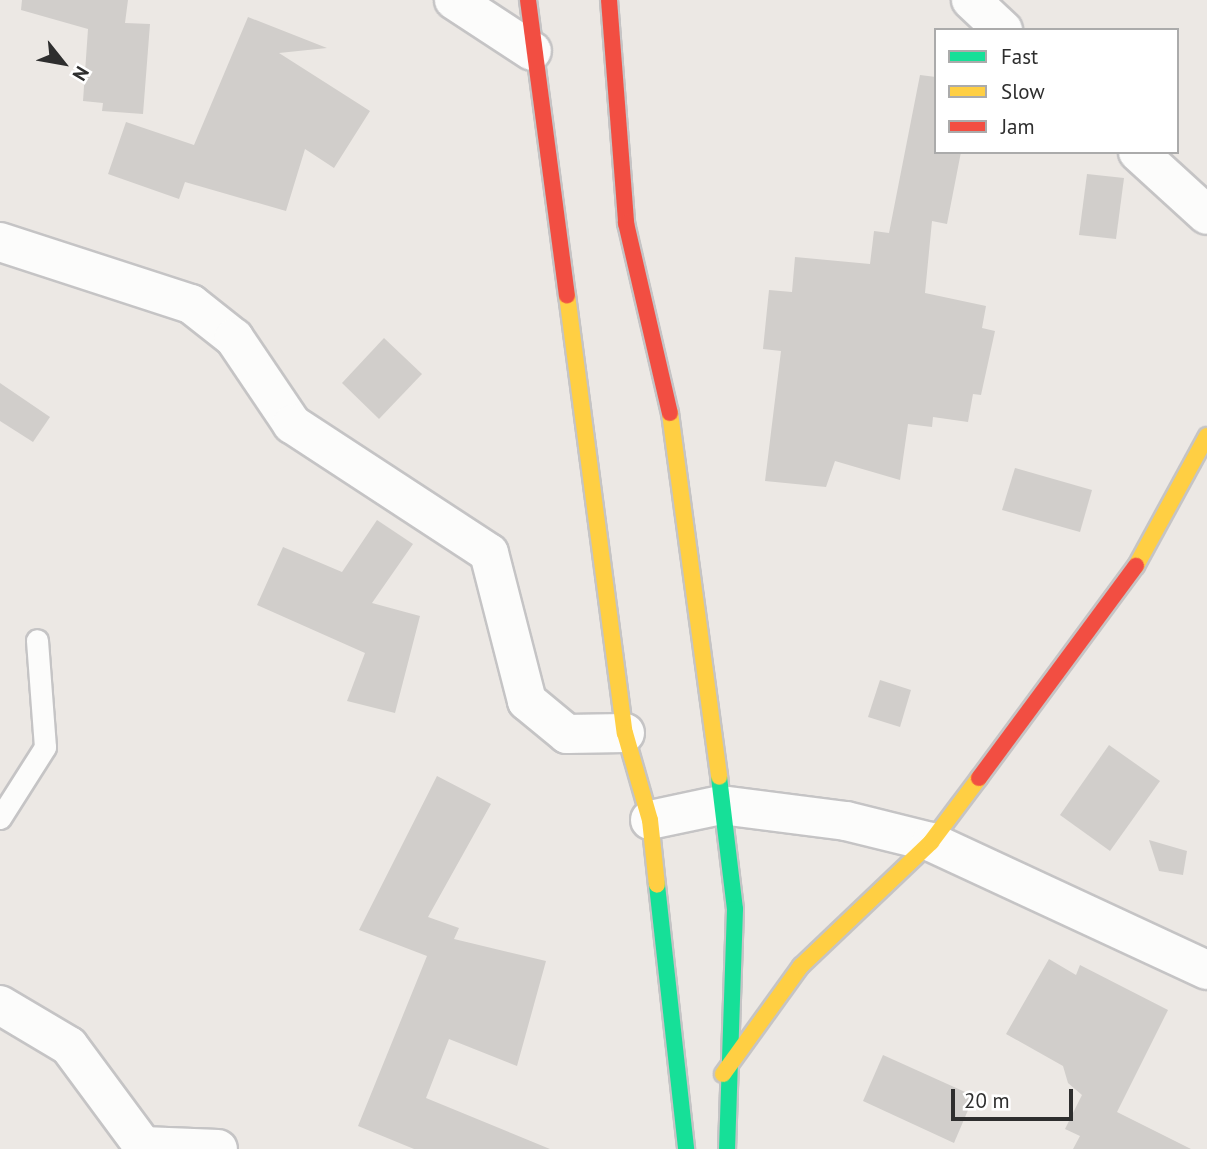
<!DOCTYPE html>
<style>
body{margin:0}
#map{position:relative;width:1207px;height:1149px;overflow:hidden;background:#ece8e4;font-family:"PT Sans",sans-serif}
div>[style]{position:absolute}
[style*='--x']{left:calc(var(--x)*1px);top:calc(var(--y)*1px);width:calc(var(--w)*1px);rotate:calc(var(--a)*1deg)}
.building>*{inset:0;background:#d1cecb}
.roads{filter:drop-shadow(2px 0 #c5c4c5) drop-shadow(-2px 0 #c5c4c5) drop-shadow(0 2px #c5c4c5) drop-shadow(0 -2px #c5c4c5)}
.lane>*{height:21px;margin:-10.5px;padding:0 10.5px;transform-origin:10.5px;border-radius:10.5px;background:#fcfcfb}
.street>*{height:38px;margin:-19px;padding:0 19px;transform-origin:19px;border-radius:19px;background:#fcfcfb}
.fast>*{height:16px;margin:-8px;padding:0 8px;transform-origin:8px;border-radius:8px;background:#16e098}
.slow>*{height:16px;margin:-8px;padding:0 8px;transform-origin:8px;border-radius:8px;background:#ffcf43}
.jam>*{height:16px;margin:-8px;padding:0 8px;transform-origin:8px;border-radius:8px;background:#f24e42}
span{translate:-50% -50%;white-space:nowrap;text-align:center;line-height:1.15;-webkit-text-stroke:5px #fff;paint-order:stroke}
.legend{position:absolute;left:934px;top:28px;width:245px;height:126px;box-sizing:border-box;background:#fff;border:2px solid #ababab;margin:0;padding:9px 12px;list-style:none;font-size:21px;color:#2e2e2e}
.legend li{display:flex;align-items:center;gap:14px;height:35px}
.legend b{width:35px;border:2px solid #ababab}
.north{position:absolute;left:28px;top:28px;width:70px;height:70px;-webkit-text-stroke:5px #fff;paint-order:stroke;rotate:121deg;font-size:19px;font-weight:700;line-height:28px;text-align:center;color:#2e2e2e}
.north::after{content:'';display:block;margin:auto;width:24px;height:32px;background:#2e2e2e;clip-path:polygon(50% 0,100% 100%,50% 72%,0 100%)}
.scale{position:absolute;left:951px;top:1089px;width:122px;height:32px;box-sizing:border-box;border:4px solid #2e2e2e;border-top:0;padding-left:9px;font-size:21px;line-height:24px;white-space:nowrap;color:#2e2e2e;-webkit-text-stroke:5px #fff;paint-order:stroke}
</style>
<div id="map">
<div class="building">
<div style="clip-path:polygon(22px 0,128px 0,125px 23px,150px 24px,143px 114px,102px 111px,103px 103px,83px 101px,88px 29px,21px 10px)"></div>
<div style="clip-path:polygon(248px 17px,327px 48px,279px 53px,370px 111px,334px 168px,305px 149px,286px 211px,185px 182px,179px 199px,108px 174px,126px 122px,194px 145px)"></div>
<div style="clip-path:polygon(920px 75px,936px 77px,936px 152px,961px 152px,947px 224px,932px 221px,925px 293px,986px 306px,982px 328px,995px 331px,981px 395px,973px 394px,968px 422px,933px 417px,932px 427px,908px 424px,900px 480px,835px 461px,826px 487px,765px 481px,781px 351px,763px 349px,769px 290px,792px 292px,795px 257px,870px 264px,874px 231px,889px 233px)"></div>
<div style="clip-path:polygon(1087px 174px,1124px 178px,1116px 239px,1079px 235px)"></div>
<div style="clip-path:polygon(384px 338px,422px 374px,379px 419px,342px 383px)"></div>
<div style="clip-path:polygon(0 383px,50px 417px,33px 442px,0 421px)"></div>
<div style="clip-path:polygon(1015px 468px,1092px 490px,1080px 532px,1002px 510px)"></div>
<div style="clip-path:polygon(377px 520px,413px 544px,372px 603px,420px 616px,395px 713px,347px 701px,365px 653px,257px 605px,283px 547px,342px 572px)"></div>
<div style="clip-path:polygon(880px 680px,911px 690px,900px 727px,868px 717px)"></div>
<div style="clip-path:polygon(1109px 745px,1160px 781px,1110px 851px,1060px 815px)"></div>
<div style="clip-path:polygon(437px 776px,491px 804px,428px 917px,459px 928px,454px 939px,546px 961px,517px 1066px,449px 1039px,426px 1098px,550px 1149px,414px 1149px,358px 1126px,427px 956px,359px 930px)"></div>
<div style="clip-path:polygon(1149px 840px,1187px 851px,1183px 875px,1159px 871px)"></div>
<div style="clip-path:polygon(1049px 959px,1076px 975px,1080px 965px,1168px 1010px,1117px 1112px,1191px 1149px,1073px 1149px,1080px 1136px,1065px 1129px,1082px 1095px,1068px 1083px,1063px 1066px,1006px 1034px)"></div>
<div style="clip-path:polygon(883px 1055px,974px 1096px,954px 1143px,863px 1101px)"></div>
</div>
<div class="roads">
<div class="lane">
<div style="--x:0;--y:818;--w:84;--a:-57.6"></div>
<div style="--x:45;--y:747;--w:107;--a:-94.3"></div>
</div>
<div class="street">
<div style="--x:454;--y:0;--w:93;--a:33.2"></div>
<div style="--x:971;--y:0;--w:44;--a:43.2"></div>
<div style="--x:1138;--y:152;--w:93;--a:42.4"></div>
<div style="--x:0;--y:242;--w:201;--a:18"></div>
<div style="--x:191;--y:304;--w:55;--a:38.3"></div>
<div style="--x:234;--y:338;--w:104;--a:56"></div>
<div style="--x:292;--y:424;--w:235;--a:33.2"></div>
<div style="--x:489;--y:553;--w:153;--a:75.6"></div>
<div style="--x:527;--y:701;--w:52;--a:39.5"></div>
<div style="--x:567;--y:734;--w:58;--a:-1"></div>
<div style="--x:650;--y:820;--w:73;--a:-11.9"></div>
<div style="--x:721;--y:805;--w:126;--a:7.3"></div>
<div style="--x:846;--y:821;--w:88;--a:13.9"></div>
<div style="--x:931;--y:842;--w:304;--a:24.9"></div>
<div style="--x:0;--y:1005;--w:80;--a:30.7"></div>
<div style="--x:69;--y:1046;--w:124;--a:53.5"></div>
<div style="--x:143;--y:1146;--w:75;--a:2.3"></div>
</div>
<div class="fast">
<div style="--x:719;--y:777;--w:133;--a:83.1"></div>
<div style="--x:735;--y:909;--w:240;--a:91.9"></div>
<div style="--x:657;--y:885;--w:266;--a:83.7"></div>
</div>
<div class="slow">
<div style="--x:567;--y:295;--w:442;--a:82.5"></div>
<div style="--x:625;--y:733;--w:91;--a:74"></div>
<div style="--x:650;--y:820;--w:65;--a:83.9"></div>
<div style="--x:670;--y:413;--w:367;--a:82.3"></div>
<div style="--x:1136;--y:566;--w:148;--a:-61.4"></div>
<div style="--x:723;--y:1074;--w:133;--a:-54.2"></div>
<div style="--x:801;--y:966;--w:180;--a:-43.6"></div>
<div style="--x:931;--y:842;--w:80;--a:-53.1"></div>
</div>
<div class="jam">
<div style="--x:528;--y:0;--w:298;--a:82.5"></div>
<div style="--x:609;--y:0;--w:224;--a:85.6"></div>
<div style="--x:626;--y:223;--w:195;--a:77"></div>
<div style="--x:979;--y:778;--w:264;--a:-53.5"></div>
</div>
</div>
<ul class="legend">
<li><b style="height:9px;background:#16e098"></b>Fast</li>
<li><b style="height:9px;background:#ffcf43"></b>Slow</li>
<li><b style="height:9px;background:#f24e42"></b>Jam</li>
</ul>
<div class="north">N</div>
<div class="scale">20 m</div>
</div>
